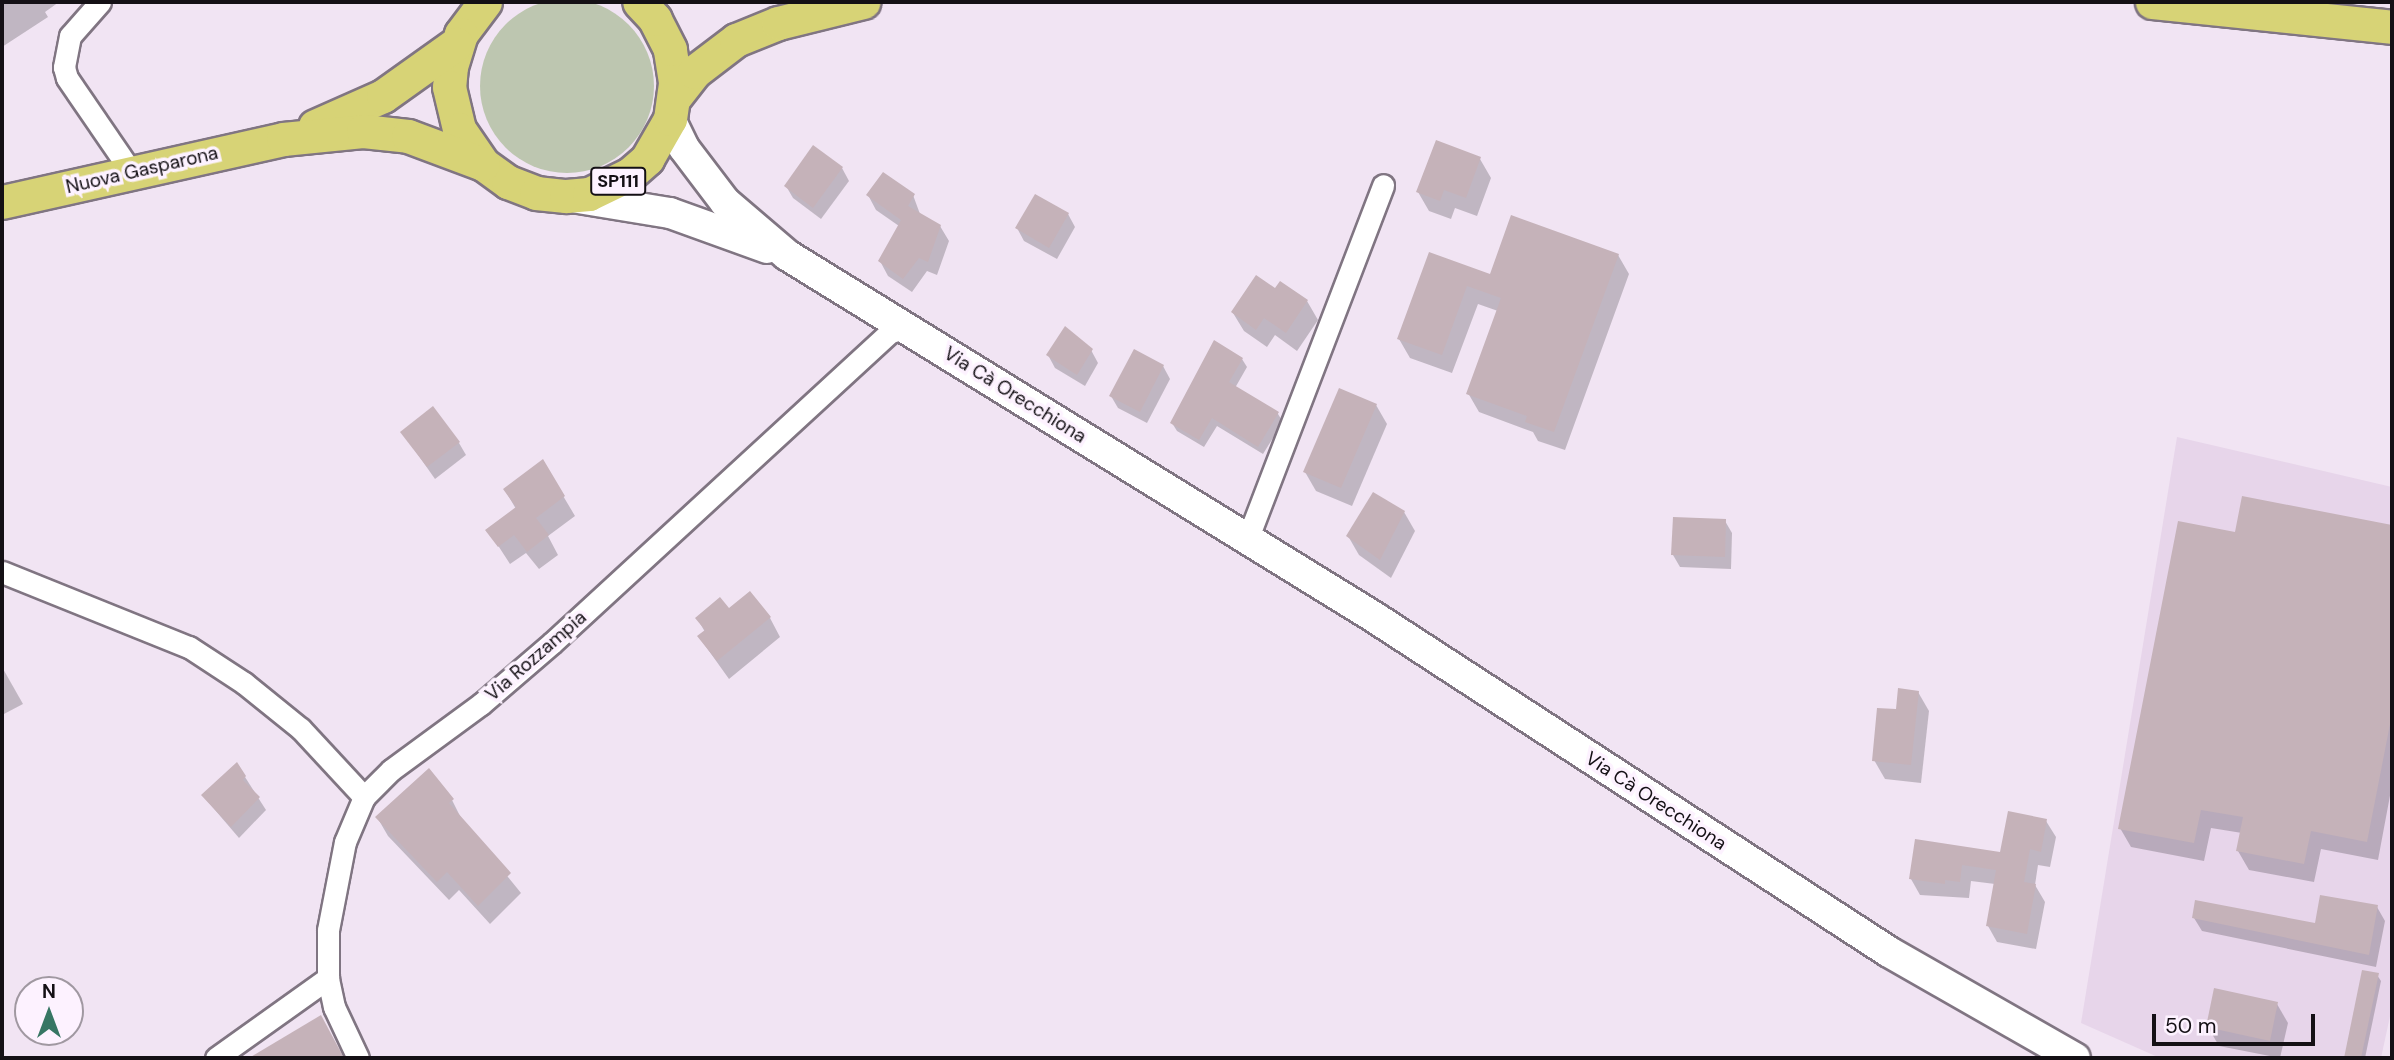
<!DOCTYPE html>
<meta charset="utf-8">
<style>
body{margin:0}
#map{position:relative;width:2394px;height:1060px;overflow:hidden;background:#f1e4f3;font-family:"DM Sans",sans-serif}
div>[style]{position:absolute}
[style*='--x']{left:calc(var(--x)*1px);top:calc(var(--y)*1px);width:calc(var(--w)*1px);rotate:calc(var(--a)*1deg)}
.built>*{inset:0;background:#e7d5ea}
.green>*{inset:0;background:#bdc6b0}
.round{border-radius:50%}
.shadow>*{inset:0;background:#0003}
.building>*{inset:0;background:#c5b2b9}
.roads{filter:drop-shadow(2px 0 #807582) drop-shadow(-2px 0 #807582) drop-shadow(0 2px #807582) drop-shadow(0 -2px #807582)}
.street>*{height:21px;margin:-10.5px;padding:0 10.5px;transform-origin:10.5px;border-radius:10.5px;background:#fff}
.secondary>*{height:30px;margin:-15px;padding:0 15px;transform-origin:15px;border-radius:15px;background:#fff}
.primary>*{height:33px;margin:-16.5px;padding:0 16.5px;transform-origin:16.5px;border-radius:16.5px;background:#d7d376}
span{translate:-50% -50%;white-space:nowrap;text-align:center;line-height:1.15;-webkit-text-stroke:7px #fdf2ff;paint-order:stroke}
.shield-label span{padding:2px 5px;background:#fdf2ff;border:2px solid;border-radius:5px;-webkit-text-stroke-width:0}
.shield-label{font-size:18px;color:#141015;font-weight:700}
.street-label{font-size:19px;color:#141015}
.frame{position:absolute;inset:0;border:4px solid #141015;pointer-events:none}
.north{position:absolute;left:14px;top:976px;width:70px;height:70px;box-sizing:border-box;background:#fdf2ff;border:2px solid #a098a1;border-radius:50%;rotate:0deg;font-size:19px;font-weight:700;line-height:28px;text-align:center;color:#141015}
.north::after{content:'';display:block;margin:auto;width:24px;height:32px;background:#377664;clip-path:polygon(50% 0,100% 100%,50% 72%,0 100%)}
.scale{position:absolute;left:2152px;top:1014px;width:163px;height:32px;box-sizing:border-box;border:4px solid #141015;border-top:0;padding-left:9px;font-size:21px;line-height:24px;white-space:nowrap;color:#141015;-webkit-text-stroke:5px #fdf2ff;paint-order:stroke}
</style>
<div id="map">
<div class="built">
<div style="clip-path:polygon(2177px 437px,2392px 487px,2392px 1007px,2381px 1058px,2160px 1058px,2081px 1023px)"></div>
</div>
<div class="green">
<div class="round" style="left:480px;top:-1px;width:174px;height:174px"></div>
</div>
<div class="shadow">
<div style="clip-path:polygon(2px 2px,59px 2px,45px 12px,48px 17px,2px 47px)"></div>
<div style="clip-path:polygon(1480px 159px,1491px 178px,1477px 216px,1455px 208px,1451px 219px,1429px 211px,1418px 192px)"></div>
<div style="clip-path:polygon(842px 168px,849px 181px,821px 219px,793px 198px,786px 186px)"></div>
<div style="clip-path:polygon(868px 195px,913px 195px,920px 214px,940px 226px,949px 241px,937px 275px,927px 271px,912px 292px,888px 276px,880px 261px,899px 226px,876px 210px)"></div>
<div style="clip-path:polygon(1068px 214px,1075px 227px,1057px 259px,1024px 241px,1017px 228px)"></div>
<div style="clip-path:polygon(1430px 254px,1491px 276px,1618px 255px,1629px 274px,1565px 450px,1538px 441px,1533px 432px,1479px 412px,1468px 393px,1498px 311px,1478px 304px,1452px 373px,1410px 358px,1399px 339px)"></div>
<div style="clip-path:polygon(1276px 290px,1307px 301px,1318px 320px,1297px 351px,1275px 335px,1267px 347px,1244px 331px,1233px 313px)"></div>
<div style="clip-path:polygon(1091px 350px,1098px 363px,1085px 386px,1055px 368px,1048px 355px)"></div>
<div style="clip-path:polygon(1242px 359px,1247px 367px,1235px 388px,1278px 414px,1283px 422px,1263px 454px,1217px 426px,1204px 447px,1177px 431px,1172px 423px)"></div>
<div style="clip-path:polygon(1163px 366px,1170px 379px,1147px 423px,1118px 408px,1111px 396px)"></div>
<div style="clip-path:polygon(1376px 405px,1387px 424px,1352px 506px,1316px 491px,1305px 472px)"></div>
<div style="clip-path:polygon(402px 432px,459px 443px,466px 455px,435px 479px)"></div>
<div style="clip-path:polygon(543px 462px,575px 516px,548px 536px,558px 555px,539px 569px,526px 553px,510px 564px,488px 530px,516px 509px,505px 490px)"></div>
<div style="clip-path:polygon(2244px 498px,2392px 527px,2392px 785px,2378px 860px,2321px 849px,2314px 882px,2249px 870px,2238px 851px,2242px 833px,2211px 828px,2204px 861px,2131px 847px,2120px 828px,2237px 534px)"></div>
<div style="clip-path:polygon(1404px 512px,1415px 531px,1391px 578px,1359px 555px,1348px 536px)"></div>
<div style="clip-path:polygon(1725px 521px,1732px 533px,1731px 569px,1680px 567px,1673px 555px)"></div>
<div style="clip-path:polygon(728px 610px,770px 618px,780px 637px,729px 679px,699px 637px,705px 632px,697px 618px)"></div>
<div style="clip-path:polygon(2px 667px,23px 704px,2px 715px)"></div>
<div style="clip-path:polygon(1918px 692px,1929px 711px,1921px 783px,1885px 779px,1874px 760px,1898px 711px)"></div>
<div style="clip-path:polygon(245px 777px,266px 810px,239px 838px,203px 796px)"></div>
<div style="clip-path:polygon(452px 800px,462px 820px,521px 893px,490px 924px,459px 890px,449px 900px,388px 836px,377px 817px)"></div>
<div style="clip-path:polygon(2046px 821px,2056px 837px,2050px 867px,2038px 865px,2035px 885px,2045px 902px,2036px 949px,1997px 942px,1988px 926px,1995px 884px,1971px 881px,1969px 898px,1920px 895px,1911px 879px,2001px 854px)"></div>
<div style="clip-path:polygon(2377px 907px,2385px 921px,2376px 967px,2202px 931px,2194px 918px,2316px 925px)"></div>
<div style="clip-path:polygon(2364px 972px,2377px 975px,2381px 981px,2365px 1058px,2346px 1058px)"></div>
<div style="clip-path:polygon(2277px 1004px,2288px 1023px,2280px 1058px,2219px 1046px,2208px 1027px)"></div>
</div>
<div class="building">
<div style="clip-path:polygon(1436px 140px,1481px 157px,1466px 198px,1444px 190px,1440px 201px,1416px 192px)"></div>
<div style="clip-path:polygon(813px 145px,843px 167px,813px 208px,784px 186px)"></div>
<div style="clip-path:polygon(883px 172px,915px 194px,908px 206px,941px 225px,928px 262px,919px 258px,903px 279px,878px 261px,901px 220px,866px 195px)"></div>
<div style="clip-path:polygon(1035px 194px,1069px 213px,1049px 248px,1015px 228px)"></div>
<div style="clip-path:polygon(1511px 215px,1619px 254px,1554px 432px,1525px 422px,1527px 416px,1466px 394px,1501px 298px,1467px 286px,1442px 355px,1397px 339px,1429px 252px,1490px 274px)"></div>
<div style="clip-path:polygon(1256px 275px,1275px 288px,1280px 281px,1308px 300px,1286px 333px,1264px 318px,1256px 330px,1231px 312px)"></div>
<div style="clip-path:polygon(1065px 326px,1093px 349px,1077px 375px,1046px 355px)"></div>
<div style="clip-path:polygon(1214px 340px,1243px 358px,1229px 382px,1279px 412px,1258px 447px,1212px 418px,1199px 440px,1170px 423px)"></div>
<div style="clip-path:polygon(1134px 349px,1164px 365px,1140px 412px,1109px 396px)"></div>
<div style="clip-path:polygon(1339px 388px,1377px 404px,1341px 488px,1303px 472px)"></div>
<div style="clip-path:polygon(433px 406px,460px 442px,427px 467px,400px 432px)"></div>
<div style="clip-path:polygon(543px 459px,565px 496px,536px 518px,549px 535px,527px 552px,514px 535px,498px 547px,485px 530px,516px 507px,503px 489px)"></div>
<div style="clip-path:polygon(1373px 492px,1405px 511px,1380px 560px,1346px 536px)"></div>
<div style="clip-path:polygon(2242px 496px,2392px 525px,2392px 714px,2367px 842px,2311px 831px,2304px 864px,2236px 851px,2243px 817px,2201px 810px,2194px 843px,2118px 829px,2178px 521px,2235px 532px)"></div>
<div style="clip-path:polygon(1673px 517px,1726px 519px,1725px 557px,1671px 555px)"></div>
<div style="clip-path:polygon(750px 591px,771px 617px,717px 661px,697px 636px,705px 630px,695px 618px,720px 597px,729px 608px)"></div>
<div style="clip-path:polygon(1898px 688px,1919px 691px,1911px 765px,1872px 761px,1877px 708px,1896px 709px)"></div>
<div style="clip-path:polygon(237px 762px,246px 776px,243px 780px,260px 797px,231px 827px,201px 795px)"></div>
<div style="clip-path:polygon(429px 768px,454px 799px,449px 803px,511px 873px,478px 906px,447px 872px,437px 882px,375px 817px)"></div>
<div style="clip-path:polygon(2008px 811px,2047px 819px,2041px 852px,2030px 849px,2024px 882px,2036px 884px,2027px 934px,1986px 926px,1996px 870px,1962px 865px,1960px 882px,1945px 880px,1945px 884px,1909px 879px,1915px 839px,2000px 852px)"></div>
<div style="clip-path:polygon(2320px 895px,2378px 905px,2369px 955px,2192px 918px,2195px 900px,2315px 923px)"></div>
<div style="clip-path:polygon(2362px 970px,2379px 973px,2361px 1058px,2344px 1058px)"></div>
<div style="clip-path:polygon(2214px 988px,2278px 1002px,2270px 1041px,2206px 1027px)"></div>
<div style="clip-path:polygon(321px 1015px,344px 1058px,249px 1058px)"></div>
</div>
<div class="roads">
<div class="street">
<div style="--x:100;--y:2;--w:45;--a:131.4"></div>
<div style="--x:70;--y:36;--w:32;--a:101"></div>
<div style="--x:64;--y:67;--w:11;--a:75"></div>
<div style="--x:67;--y:78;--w:115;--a:55.6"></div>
<div style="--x:1242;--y:536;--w:13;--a:-42"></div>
<div style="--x:1252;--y:527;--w:366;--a:-69"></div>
<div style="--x:2;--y:572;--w:201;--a:21.9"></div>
<div style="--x:189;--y:647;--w:66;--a:33.2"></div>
<div style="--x:244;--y:683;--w:73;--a:38.9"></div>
<div style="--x:301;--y:729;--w:93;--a:47.2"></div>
<div style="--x:216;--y:1058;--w:138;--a:-35.5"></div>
<div style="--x:358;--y:1058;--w:56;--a:-115.2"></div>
<div style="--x:334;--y:1007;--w:30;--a:-102"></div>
<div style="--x:328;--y:978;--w:48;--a:-90"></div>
<div style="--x:328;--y:930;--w:90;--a:-79.1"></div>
<div style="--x:345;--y:842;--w:49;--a:-67.1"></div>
<div style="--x:364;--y:797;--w:38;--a:-45"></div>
<div style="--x:391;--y:770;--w:112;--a:-36.3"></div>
<div style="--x:481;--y:704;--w:94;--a:-40.7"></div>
<div style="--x:552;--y:643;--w:459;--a:-42.6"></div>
<div style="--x:890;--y:332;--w:16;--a:-14"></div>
</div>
<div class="secondary">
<div style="--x:670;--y:119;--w:32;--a:64"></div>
<div style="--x:684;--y:148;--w:68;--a:52.8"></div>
<div style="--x:725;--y:202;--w:82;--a:40.5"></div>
<div style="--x:787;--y:255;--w:690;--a:31.66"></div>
<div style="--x:1374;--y:617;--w:614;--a:33.04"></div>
<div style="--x:1889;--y:952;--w:214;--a:29.7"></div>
<div style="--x:572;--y:197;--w:99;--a:9.3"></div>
<div style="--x:670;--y:213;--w:103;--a:19.8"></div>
</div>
<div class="primary">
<div style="--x:485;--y:2;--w:40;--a:127"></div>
<div style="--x:461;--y:34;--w:34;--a:107"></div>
<div style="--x:451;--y:66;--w:21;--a:95"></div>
<div style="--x:449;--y:87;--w:43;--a:76.6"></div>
<div style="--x:459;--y:129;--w:42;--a:55.6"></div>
<div style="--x:483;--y:164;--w:31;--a:36"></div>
<div style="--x:508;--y:182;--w:30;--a:21"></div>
<div style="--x:536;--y:193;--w:30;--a:6"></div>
<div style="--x:566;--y:196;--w:23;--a:-5"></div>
<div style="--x:589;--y:194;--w:46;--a:-26"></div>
<div style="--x:630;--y:174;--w:23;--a:-41"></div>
<div style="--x:647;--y:159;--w:46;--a:-60.1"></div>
<div style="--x:670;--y:119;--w:37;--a:-82"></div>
<div style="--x:675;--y:82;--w:33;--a:-99"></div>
<div style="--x:670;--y:49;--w:34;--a:-117"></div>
<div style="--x:655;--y:19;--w:23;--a:-133"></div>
<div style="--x:2152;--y:2;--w:241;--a:5.9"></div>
<div style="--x:674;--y:98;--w:33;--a:-52"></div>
<div style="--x:694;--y:72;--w:53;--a:-37.3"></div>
<div style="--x:736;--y:40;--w:45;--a:-22"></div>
<div style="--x:778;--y:23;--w:88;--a:-13.9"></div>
<div style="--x:315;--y:126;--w:74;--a:-23.8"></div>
<div style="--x:383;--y:96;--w:90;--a:-35.5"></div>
<div style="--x:2;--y:202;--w:288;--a:-12.6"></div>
<div style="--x:283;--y:139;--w:80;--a:-5.7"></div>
<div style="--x:363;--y:131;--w:45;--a:6.3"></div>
<div style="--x:408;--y:136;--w:80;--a:20.5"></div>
</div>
</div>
<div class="shield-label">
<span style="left:618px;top:181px">SP111</span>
</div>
<div class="street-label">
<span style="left:142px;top:170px;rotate:-13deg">Nuova Gasparona</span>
<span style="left:1015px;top:395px;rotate:32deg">Via Cà Orecchiona</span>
<span style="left:536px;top:656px;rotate:-41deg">Via Rozzampia</span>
<span style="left:1656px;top:801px;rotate:33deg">Via Cà Orecchiona</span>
</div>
<div class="frame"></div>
<div class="north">N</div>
<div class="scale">50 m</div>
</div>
